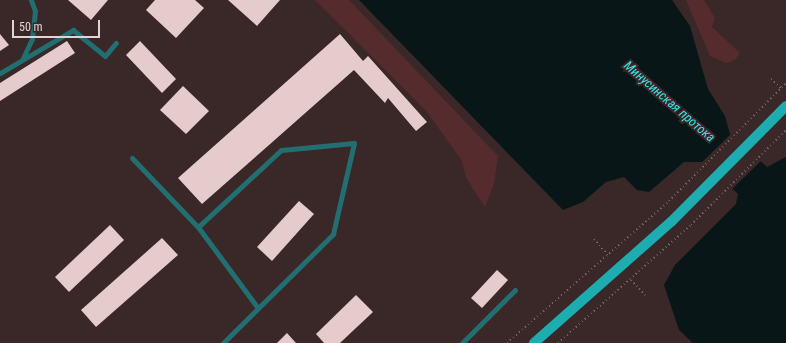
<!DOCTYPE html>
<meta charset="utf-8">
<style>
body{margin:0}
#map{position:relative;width:786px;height:343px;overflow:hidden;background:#3a2727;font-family:"Roboto Condensed",sans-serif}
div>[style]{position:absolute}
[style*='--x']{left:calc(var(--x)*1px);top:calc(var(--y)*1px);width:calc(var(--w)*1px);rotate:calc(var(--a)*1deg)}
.green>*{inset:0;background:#552b2d}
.water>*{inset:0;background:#081617}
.pier>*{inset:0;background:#3a2727}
.building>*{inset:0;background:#e5cbcb}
.path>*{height:2px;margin-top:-1px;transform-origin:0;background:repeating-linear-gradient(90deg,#766565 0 1px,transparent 0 4px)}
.service>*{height:5px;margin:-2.5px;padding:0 2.5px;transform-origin:2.5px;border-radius:2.5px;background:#226f72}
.primary>*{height:10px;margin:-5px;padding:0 5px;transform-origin:5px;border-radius:5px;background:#1dacb0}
span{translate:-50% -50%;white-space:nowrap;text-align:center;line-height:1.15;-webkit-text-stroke:4px #3a2727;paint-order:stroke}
.water-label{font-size:13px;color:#3ae5eb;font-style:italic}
.scale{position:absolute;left:12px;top:20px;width:88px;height:18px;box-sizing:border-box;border:2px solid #e1d4d4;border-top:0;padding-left:5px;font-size:12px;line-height:14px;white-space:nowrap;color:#e1d4d4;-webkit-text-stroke:3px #3a2727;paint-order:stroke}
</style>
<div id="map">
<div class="green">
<div style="clip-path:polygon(315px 0,349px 0,498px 156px,494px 184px,485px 207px,466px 178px,462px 161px,427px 112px)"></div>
<div style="clip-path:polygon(686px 0,704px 0,715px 18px,712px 27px,740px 53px,735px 60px,726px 63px,710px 56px)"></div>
</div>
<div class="water">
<div style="clip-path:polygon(359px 0,672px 0,690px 26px,708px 89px,725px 116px,730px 134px,767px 167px,786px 157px,786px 343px,693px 343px,679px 330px,664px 285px,675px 265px,736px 204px,738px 194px,704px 162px,684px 162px,649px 192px,637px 190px,624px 177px,606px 182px,583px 202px,563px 210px)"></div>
</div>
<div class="pier">
<div style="clip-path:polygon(732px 133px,762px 160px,731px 190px,700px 164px)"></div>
</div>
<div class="building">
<div style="clip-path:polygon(68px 0,108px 0,91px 20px)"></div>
<div style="clip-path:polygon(155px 0,195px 0,204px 8px,176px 38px,146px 10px)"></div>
<div style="clip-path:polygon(228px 0,280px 0,257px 26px)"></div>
<div style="clip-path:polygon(0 34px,9px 45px,0 51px)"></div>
<div style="clip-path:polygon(340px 34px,363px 61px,368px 56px,427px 122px,416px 131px,388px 98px,385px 103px,354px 70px,202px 204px,178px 178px)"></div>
<div style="clip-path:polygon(67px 41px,75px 53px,0 101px,0 83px)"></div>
<div style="clip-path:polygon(140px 41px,176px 79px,162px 93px,126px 55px)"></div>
<div style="clip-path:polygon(183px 86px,209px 111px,186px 134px,160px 110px)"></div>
<div style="clip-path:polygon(299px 201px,314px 214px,272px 261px,257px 247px)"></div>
<div style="clip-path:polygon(110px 225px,124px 240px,69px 292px,55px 277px)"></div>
<div style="clip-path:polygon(162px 238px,178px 255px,96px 327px,81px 310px)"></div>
<div style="clip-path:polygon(497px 270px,508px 280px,482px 308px,471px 298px)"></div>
<div style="clip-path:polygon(356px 295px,373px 312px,340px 343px,324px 343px,316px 334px)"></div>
<div style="clip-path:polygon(287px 333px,296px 343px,277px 343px)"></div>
</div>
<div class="path">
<div style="--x:771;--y:79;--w:13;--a:42"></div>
<div style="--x:594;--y:239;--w:23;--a:49"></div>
<div style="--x:631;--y:280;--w:21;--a:47"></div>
<div style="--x:507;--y:343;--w:215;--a:-41.2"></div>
<div style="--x:669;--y:201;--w:166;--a:-45.2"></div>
<div style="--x:558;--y:343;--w:178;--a:-41.6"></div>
<div style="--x:691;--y:225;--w:134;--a:-45"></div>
</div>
<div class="service">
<div style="--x:23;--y:58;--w:21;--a:-65"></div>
<div style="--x:32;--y:39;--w:28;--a:-84"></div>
<div style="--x:35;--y:11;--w:12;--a:-110"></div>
<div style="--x:0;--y:73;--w:85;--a:-30.5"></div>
<div style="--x:73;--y:30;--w:41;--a:39.1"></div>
<div style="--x:105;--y:56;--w:17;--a:-50"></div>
<div style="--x:132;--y:158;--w:95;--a:46.3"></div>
<div style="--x:223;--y:343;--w:155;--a:-44.7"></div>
<div style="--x:333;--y:234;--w:93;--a:-77"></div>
<div style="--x:354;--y:143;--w:73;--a:174.5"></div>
<div style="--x:281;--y:150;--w:113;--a:137.1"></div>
<div style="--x:198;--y:227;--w:101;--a:53.5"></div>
<div style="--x:462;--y:343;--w:75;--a:-45"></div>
</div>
<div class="primary">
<div style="--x:534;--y:343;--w:183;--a:-41.5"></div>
<div style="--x:671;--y:222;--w:163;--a:-45.2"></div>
</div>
<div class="water-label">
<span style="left:669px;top:102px;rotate:41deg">Минусинская протока</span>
</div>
<div class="scale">50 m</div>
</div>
